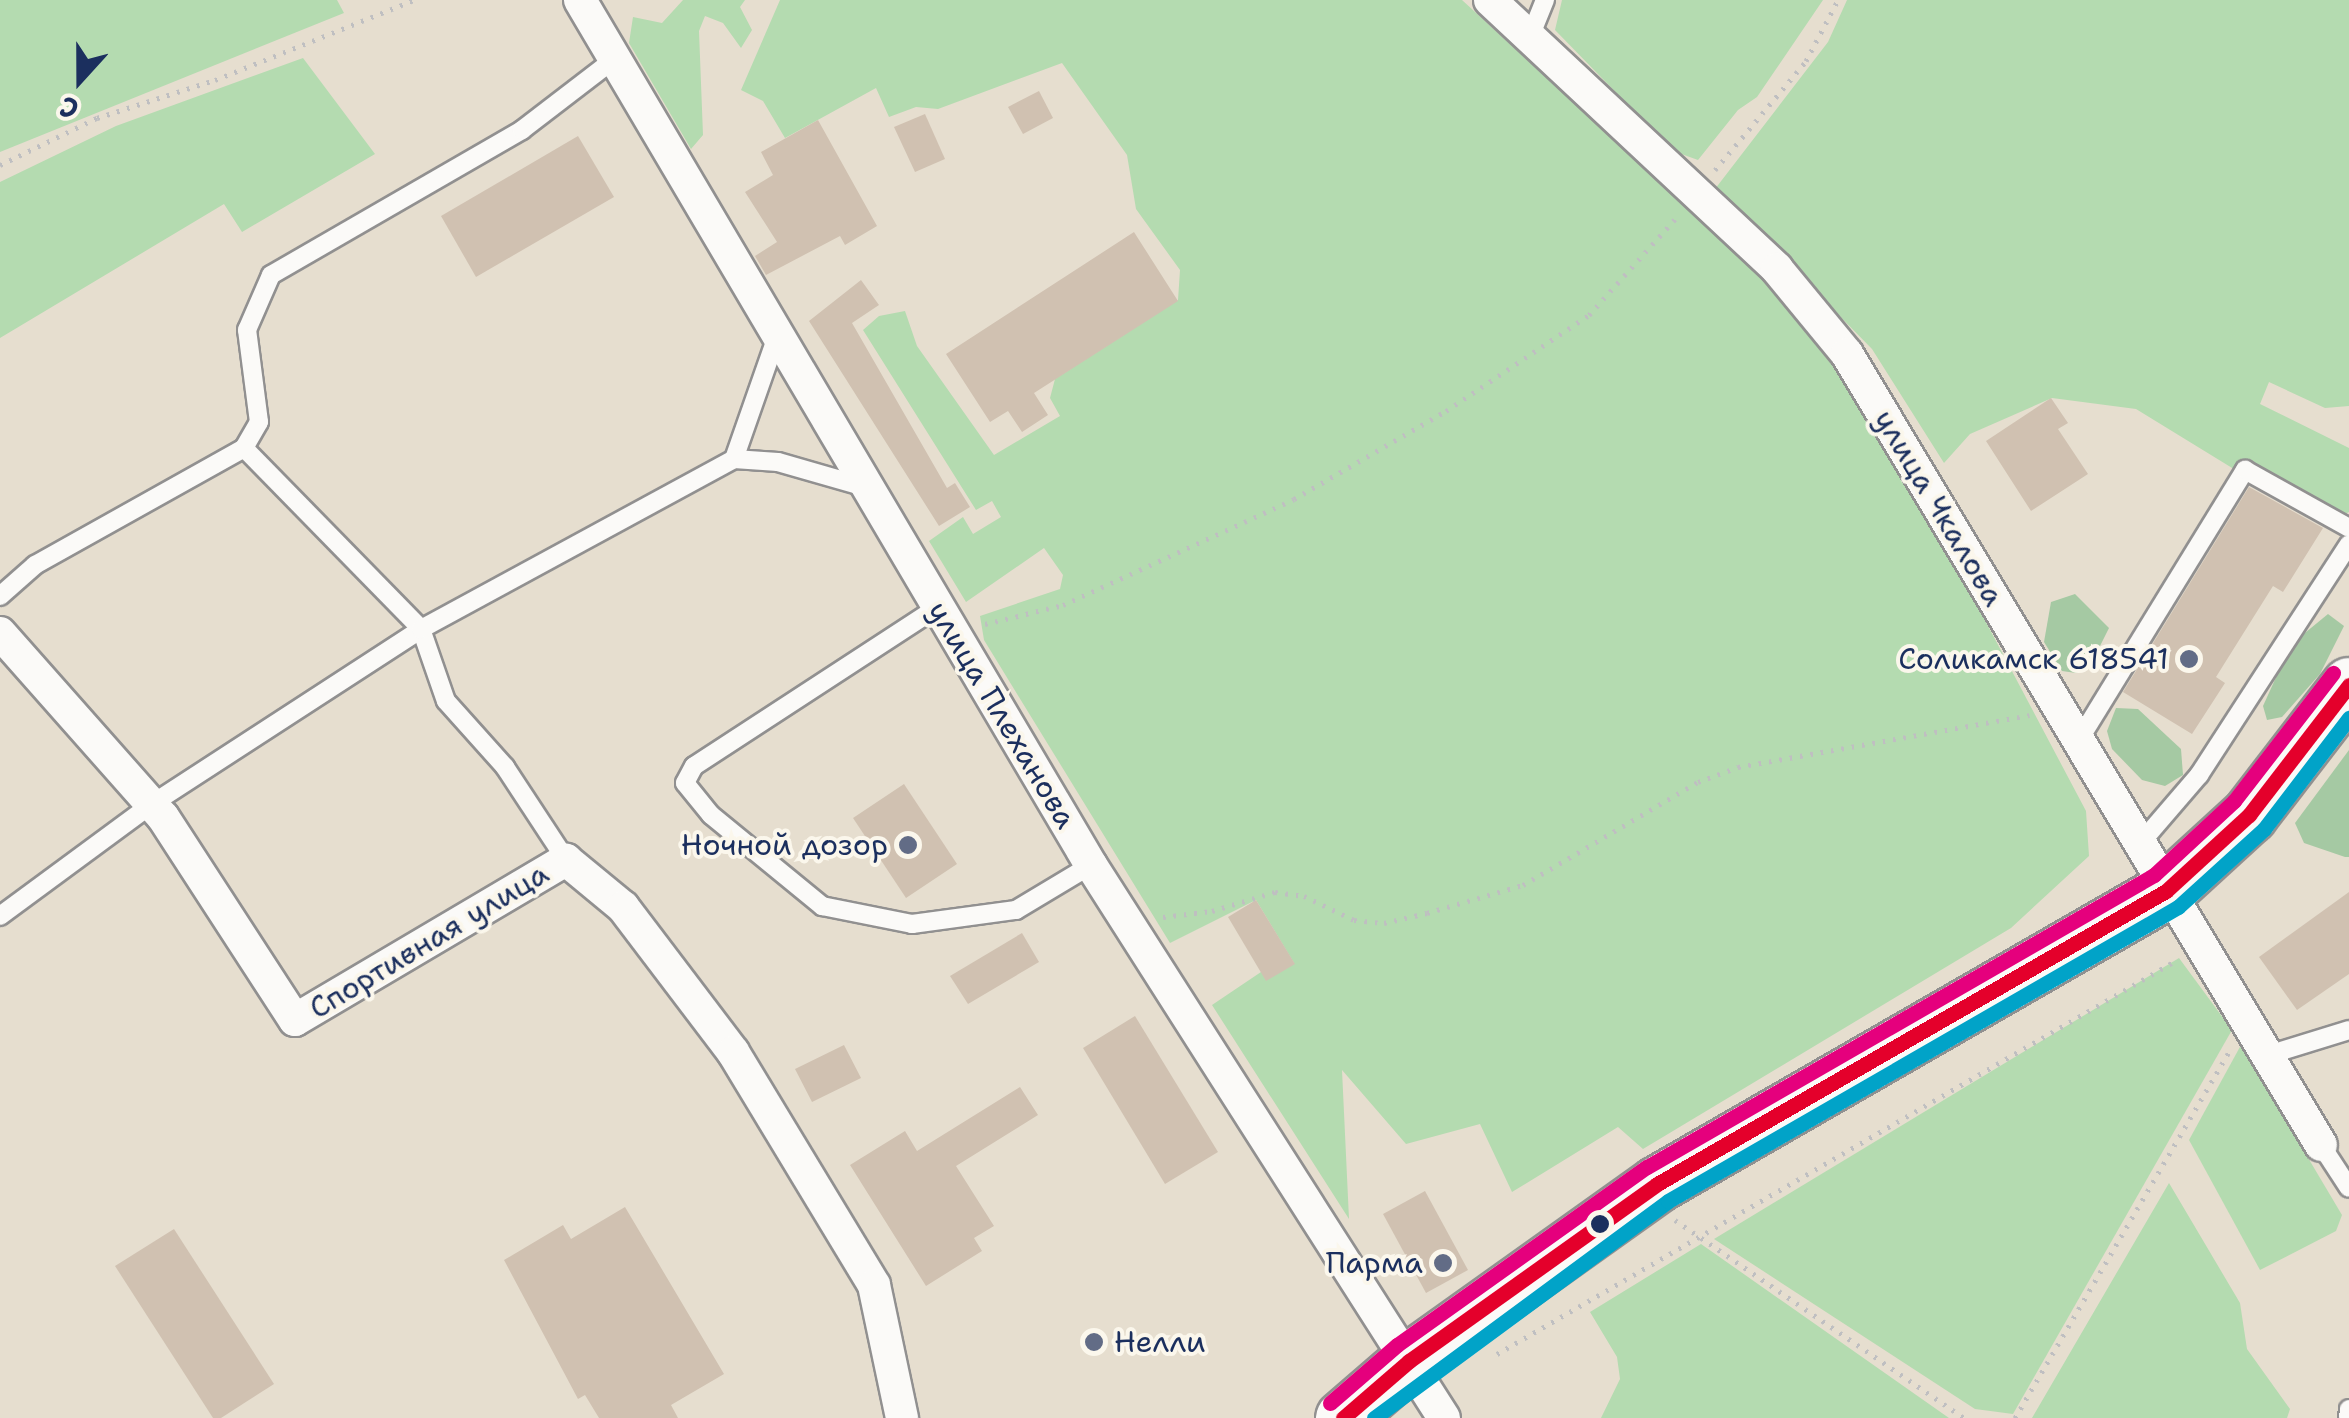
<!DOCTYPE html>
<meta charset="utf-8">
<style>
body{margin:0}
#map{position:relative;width:2349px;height:1418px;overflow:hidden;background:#e6decf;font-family:"Shantell Sans",sans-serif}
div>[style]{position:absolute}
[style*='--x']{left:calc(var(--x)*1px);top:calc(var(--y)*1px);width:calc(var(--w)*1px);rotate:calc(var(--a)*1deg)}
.green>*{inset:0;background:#b4dbb0}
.forest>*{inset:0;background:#a5c9a3}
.building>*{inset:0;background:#d0c1b1}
.path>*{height:5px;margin-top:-2.5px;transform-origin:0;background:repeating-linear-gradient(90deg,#bfbfc1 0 2.5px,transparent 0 10.5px)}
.roads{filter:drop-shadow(2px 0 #919090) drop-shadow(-2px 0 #919090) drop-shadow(0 2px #919090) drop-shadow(0 -2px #919090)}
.service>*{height:18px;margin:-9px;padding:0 9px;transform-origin:9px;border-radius:9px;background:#fbfaf8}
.minor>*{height:32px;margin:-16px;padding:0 16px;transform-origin:16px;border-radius:16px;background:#fbfaf8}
.trunk>*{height:55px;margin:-27.5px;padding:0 27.5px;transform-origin:27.5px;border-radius:27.5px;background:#fbfaf8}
.bus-1>*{height:15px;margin:-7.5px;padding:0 7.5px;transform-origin:7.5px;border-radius:7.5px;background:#e4002b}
.bus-2>*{height:15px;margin:-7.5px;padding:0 7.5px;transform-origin:7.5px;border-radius:7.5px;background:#01a3c8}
.bus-3>*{height:15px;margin:-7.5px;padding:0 7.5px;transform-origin:7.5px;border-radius:7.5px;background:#e5007d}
.dots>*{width:28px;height:28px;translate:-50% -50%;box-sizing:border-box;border:5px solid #fbf7ec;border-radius:50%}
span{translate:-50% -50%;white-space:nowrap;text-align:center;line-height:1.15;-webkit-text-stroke:8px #fbf7ec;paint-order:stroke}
.street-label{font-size:30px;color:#1b2f5e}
.poi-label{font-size:30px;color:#1b2f5e}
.right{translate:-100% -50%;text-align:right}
.left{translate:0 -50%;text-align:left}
.north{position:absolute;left:30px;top:30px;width:100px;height:100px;-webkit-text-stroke:8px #fbf7ec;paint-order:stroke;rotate:201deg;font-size:28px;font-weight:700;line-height:40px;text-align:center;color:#1b2f5e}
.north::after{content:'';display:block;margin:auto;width:35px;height:45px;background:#1b2f5e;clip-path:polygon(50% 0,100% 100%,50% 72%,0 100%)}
</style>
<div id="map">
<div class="green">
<div style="clip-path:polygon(0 0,337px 0,344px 13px,0 152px)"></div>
<div style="clip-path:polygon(683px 0,745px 0,740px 7px,752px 30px,741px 48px,723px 23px,705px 16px,699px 31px,703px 135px,691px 149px,629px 43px,633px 17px,662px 23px)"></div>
<div style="clip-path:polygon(780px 0,1462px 0,1759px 273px,1823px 351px,1943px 541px,2086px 811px,2089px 856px,2011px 928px,1643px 1149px,1618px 1127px,1512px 1192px,1480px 1124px,1406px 1144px,1342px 1070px,1349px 1219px,1212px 1005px,1261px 972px,1294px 963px,1256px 900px,1170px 943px,984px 640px,980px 616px,1060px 589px,1063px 575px,1044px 548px,966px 602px,929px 541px,963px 517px,973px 534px,1001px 517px,992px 501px,976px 510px,863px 330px,879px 316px,905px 311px,917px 346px,994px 455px,1060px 416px,1050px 398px,1055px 379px,1178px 300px,1180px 270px,1136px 209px,1127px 155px,1062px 63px,938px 109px,916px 107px,889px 117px,876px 88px,785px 138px,763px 101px,741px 90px)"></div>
<div style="clip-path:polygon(1562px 0,1823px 0,1757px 97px,1738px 110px,1698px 160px,1673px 151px,1555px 30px)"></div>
<div style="clip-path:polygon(1847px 0,2349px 0,2349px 406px,2325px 408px,2269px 382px,2260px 404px,2349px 448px,2349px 512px,2325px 525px,2136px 409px,2052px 398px,1970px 434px,1944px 463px,1872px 349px,1715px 189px,1828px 42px)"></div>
<div style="clip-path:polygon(303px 58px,375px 154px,242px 232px,224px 204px,0 338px,0 182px,116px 126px)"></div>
<div style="clip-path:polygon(2179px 958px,2232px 1030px,2013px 1414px,1975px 1409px,1714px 1239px)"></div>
<div style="clip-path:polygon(2241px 1045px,2342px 1215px,2336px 1231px,2260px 1270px,2189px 1140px)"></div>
<div style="clip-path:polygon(2169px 1183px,2240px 1303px,2247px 1349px,2290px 1409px,2287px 1418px,2032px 1418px)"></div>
<div style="clip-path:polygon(1701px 1244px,1949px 1418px,1601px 1418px,1620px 1379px,1617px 1357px,1590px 1312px)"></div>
</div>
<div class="forest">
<div style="clip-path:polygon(2075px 594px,2109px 628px,2089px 668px,2076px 673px,2062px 671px,2044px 642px,2051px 602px)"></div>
<div style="clip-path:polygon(2328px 614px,2344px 626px,2320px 674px,2282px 717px,2267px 720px,2263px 706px,2278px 673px,2300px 637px)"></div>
<div style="clip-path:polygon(2116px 708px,2138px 709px,2181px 749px,2183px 775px,2165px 786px,2142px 780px,2112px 749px,2107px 731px)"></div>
<div style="clip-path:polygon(2349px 750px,2349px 857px,2345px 857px,2304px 843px,2295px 823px)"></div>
</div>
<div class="building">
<div style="clip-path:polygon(1039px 91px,1053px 118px,1023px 134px,1008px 107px)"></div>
<div style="clip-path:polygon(925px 114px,945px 159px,915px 172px,894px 127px)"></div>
<div style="clip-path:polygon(818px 120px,877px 226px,845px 245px,840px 236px,766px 275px,755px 256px,777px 242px,745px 192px,773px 175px,761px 152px)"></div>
<div style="clip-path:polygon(578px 136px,614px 197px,476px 277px,441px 216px)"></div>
<div style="clip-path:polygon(1134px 232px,1178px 301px,1034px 393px,1048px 415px,1022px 432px,1008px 411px,990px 422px,946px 354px)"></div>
<div style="clip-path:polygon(861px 280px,879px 305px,852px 323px,947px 488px,955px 483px,970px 507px,939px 526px,809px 321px)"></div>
<div style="clip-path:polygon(2051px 398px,2068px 423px,2058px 429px,2088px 474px,2031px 511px,1986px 441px)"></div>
<div style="clip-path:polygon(2249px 487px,2323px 528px,2283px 592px,2273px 586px,2216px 677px,2225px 683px,2192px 734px,2123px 692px)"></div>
<div style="clip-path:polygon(904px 784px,957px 864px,906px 898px,853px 818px)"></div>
<div style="clip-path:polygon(2349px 892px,2349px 974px,2297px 1010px,2259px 957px)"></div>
<div style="clip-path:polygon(1256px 900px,1295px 964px,1266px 981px,1228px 917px)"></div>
<div style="clip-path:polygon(1022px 933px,1039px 962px,968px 1004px,950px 976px)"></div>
<div style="clip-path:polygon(1135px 1016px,1218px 1152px,1165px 1184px,1083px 1048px)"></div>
<div style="clip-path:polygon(844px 1045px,861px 1078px,812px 1102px,795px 1069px)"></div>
<div style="clip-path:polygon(1020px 1087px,1038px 1115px,956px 1166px,994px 1226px,974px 1238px,982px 1251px,926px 1286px,850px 1165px,905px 1131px,917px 1151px)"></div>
<div style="clip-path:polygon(1425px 1191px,1468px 1270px,1426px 1293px,1383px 1214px)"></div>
<div style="clip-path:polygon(625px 1207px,724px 1374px,671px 1405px,678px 1418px,599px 1418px,585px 1395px,578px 1399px,504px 1260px,563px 1225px,571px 1239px)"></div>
<div style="clip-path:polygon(174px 1229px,274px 1384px,221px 1418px,213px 1418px,115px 1266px)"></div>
</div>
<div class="path">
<div style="--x:0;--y:165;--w:108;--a:-25.9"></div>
<div style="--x:97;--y:118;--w:124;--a:-17.9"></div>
<div style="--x:215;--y:80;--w:214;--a:-21.9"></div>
<div style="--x:1715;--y:170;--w:142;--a:-50.1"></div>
<div style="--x:1806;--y:61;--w:69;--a:-62.3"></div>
<div style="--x:985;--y:624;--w:80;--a:-13.7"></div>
<div style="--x:1063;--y:605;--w:254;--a:-24.6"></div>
<div style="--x:1294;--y:499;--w:176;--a:-30.1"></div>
<div style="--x:1446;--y:411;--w:172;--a:-33.9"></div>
<div style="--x:1589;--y:315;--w:132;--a:-48.1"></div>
<div style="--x:1163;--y:917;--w:49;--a:-7"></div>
<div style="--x:1212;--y:911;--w:66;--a:-16.8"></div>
<div style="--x:1275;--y:892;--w:29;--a:8"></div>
<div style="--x:1304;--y:896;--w:55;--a:25.6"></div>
<div style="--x:1354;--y:920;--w:30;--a:6"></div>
<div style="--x:1384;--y:923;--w:44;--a:-13.1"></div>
<div style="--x:1427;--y:913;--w:100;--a:-16.3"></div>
<div style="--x:1523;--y:885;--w:203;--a:-30.5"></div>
<div style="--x:1698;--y:782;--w:43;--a:-20.6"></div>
<div style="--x:1738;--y:767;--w:296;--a:-10.1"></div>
<div style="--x:1675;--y:1220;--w:350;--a:34.4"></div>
<div style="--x:1497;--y:1354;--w:784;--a:-30.1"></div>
<div style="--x:2015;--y:1418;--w:426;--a:-59.7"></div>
</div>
<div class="roads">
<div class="service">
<div style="--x:1530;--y:37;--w:40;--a:-68"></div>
<div style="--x:244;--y:448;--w:253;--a:45.6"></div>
<div style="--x:421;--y:629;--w:76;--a:70.9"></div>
<div style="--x:446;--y:701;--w:89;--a:48.2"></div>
<div style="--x:505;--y:767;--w:111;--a:56.7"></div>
<div style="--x:734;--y:459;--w:44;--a:3.9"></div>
<div style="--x:778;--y:462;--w:91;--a:16"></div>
<div style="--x:0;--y:596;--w:47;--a:-41.5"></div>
<div style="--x:35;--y:565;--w:240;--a:-29.2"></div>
<div style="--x:244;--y:448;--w:30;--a:-60"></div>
<div style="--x:259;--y:422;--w:93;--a:-97.4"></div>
<div style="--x:247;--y:330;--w:60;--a:-66.4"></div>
<div style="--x:271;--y:275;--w:290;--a:-30"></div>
<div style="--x:522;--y:130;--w:113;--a:-37.5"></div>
<div style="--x:938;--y:607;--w:291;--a:146.9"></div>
<div style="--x:694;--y:766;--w:19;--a:118"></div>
<div style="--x:685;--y:783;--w:41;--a:50.9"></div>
<div style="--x:711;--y:815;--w:144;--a:39.3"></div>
<div style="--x:822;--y:906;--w:92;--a:11.3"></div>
<div style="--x:912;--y:924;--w:105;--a:-7.7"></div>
<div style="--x:1016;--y:910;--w:87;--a:-31"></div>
<div style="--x:2077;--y:743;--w:321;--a:-58.4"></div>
<div style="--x:2245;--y:470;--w:119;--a:29.1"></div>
<div style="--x:2138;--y:846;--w:94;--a:-49.3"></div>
<div style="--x:2199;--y:775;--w:275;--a:-57"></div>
<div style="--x:0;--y:916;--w:189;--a:-36.4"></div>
<div style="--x:152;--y:804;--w:321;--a:-33"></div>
<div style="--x:421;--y:629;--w:356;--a:-28.5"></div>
<div style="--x:734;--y:459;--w:130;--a:-70.7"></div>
<div style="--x:2265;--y:1056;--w:88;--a:-17.2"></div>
<div style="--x:2321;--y:1145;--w:51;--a:56.9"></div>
<div style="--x:2348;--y:1418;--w:9;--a:-84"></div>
</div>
<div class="minor">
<div style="--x:580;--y:0;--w:1005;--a:59.43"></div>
<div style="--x:1091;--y:865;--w:656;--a:57.45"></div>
<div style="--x:1490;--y:0;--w:393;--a:43.1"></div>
<div style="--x:1777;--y:269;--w:110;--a:50.5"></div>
<div style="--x:1847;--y:354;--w:922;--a:59.07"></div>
<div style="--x:0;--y:633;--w:246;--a:48.5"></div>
<div style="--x:163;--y:817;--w:242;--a:57"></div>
<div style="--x:295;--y:1020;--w:315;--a:-30.6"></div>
<div style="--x:566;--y:860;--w:74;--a:39.5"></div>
<div style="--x:623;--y:907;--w:182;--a:52.8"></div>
<div style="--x:733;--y:1052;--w:272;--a:58.8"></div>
<div style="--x:874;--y:1285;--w:136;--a:78.1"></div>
</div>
<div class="trunk">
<div style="--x:1343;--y:1418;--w:87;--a:-40.8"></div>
<div style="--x:1409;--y:1361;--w:305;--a:-35.5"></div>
<div style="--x:1657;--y:1184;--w:587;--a:-29.93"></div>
<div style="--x:2166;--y:891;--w:113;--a:-42.5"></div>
<div style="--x:2249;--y:815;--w:164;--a:-52.4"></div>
</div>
</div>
<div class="bus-1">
<div style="--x:1343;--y:1418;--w:87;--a:-40.8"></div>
<div style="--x:1409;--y:1361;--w:305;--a:-35.5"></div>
<div style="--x:1657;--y:1184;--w:587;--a:-29.93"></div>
<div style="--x:2166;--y:891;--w:113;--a:-42.5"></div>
<div style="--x:2249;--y:815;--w:164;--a:-52.4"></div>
</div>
<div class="bus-2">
<div style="--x:1374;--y:1418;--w:365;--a:-36.4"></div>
<div style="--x:1668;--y:1201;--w:589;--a:-29.96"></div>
<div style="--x:2178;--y:907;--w:116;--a:-42.2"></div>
<div style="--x:2264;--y:829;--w:140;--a:-52.6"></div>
</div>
<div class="bus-3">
<div style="--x:1330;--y:1403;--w:89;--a:-40.9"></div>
<div style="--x:1397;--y:1345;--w:307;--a:-35.5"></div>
<div style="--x:1647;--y:1167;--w:585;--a:-29.94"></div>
<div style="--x:2154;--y:875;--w:109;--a:-42.8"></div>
<div style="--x:2234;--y:801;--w:162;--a:-52.3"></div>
</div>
<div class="dots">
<div style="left:2189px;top:659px;background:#626c86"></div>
<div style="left:908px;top:845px;background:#626c86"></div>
<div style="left:1600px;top:1224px;background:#1b2f5e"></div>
<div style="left:1443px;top:1263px;background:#626c86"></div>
<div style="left:1094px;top:1342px;background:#626c86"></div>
</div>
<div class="street-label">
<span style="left:1939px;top:508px;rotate:59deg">улица Чкалова</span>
<span style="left:1002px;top:715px;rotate:59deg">улица Плеханова</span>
<span style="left:429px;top:941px;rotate:-31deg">Спортивная улица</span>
</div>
<div class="poi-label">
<span class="right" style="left:2169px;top:659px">Соликамск 618541</span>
<span class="right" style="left:888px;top:845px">Ночной дозор</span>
<span class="right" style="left:1423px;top:1263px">Парма</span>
<span class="left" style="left:1114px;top:1342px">Нелли</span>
</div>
<div class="north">С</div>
</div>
